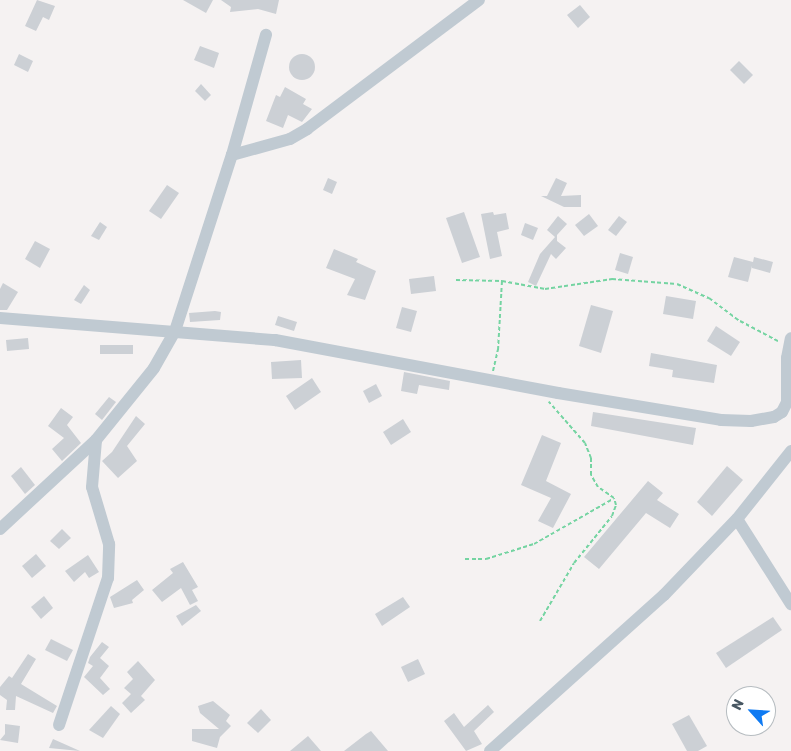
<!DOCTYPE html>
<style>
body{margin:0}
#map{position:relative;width:791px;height:751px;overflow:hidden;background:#f5f2f2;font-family:Rubik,sans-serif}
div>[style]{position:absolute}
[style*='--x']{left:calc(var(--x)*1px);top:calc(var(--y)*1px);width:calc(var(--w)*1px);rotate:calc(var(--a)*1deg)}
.building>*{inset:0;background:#ccd0d5}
.round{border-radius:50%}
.path>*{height:2px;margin-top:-1px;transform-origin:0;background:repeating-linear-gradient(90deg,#75d4a2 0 4px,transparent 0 6.5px)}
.street>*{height:12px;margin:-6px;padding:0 6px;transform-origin:6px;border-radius:6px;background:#c0cad2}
span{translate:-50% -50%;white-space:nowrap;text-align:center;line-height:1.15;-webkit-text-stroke:4px #fff;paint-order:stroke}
.north{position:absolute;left:726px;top:686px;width:50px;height:50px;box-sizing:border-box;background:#fff;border:1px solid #b6bcc0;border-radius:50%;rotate:296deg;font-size:14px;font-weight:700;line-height:20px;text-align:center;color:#485762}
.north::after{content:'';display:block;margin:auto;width:18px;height:22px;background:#0f7af2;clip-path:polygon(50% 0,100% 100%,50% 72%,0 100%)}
</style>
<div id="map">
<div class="building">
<div style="clip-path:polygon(37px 0,55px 6px,49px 20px,43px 17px,36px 31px,25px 26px)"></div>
<div style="clip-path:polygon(183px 0,213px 0,206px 13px)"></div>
<div style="clip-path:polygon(221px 0,279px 0,276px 14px,258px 9px,230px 12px,231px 7px)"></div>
<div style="clip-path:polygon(580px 5px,590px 17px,578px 28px,567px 15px)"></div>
<div style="clip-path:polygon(200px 46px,219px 53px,214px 68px,194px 60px)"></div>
<div class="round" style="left:289px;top:54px;width:26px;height:26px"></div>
<div style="clip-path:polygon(19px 54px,33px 61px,28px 72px,14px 65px)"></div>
<div style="clip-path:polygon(739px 61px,753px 75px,744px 84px,730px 70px)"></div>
<div style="clip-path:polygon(201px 84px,211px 95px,205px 101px,195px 91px)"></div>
<div style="clip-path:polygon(285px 87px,306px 99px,303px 104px,312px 109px,302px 122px,288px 115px,283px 128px,266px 121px,276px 95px,280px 97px)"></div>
<div style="clip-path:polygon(328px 178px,337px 182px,332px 194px,323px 190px)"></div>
<div style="clip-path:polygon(556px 178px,567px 183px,561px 196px,581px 195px,581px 207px,564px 207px,541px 196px,547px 196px)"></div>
<div style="clip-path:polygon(167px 185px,179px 193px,161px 219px,149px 211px)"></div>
<div style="clip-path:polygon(464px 212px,480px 257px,462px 263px,446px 218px)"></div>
<div style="clip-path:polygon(493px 212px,494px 215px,506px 213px,509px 229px,497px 232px,502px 256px,490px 259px,481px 214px)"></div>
<div style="clip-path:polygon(589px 214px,598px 226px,584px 236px,575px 225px)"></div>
<div style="clip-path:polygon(558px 216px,567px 224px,557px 235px,557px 241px,566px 248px,556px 259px,551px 254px,536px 286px,528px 282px,540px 254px,555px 237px,547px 230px)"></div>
<div style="clip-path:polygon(619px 216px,627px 222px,616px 236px,608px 230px)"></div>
<div style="clip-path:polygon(100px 222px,107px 227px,99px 240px,91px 236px)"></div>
<div style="clip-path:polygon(525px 223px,538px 228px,533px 240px,521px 235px)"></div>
<div style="clip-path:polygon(35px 241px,50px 249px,40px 268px,25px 259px)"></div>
<div style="clip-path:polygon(334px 249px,358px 259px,356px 262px,376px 271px,365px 300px,347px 295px,355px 279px,326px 268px)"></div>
<div style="clip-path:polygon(620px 253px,633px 257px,628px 274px,615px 270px)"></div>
<div style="clip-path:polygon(734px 257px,753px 262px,754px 257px,773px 262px,770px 273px,752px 268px,752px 266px,748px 282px,728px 277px)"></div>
<div style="clip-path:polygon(434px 276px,436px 291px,411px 294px,409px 279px)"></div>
<div style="clip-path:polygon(3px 283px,18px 292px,7px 310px,0 310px,0 289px)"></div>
<div style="clip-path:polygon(84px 285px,90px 290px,81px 304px,74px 300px)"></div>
<div style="clip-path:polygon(666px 296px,696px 301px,693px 319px,663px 314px)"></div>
<div style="clip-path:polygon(591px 305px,613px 311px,601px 353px,579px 346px)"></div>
<div style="clip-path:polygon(402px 307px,417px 311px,411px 332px,396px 328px)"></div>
<div style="clip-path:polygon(215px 311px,221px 312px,220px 320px,190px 322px,189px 313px)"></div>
<div style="clip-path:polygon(278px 316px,297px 322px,294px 331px,275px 325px)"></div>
<div style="clip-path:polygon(716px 326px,740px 342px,731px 356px,707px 341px)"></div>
<div style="clip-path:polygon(28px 338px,29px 349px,7px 351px,6px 340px)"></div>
<div style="clip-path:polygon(100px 345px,133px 345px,133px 354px,100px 354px)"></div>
<div style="clip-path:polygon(651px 353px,717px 365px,714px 383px,672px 377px,673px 370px,649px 366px)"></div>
<div style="clip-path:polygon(301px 360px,302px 378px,272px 379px,271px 362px)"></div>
<div style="clip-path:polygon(404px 372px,450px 381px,449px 390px,419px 385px,417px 394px,401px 391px)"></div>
<div style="clip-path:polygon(312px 378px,321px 392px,295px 410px,286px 396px)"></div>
<div style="clip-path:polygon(376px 384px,382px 396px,369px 403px,363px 391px)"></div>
<div style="clip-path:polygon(109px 397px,116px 402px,102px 420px,95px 414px)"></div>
<div style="clip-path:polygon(61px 408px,73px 417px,67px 425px,81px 443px,62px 461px,52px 449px,64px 438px,48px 426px)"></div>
<div style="clip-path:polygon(593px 412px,696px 428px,693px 445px,591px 426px)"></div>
<div style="clip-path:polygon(136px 416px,145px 424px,127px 446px,137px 461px,118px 478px,102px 461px,112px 452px)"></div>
<div style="clip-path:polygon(403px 419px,411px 432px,391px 445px,383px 432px)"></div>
<div style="clip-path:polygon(542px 435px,561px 443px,546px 481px,571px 494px,553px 528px,538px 521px,551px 498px,521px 485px)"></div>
<div style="clip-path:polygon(727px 466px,743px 480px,712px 516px,697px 502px)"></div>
<div style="clip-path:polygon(21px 467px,35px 485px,25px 494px,11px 476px)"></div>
<div style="clip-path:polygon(648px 481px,663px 493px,657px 500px,679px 514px,670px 528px,646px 513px,599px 569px,584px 557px)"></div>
<div style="clip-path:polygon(62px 529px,71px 538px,59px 549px,50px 541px)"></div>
<div style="clip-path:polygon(36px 554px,46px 566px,32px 578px,22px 566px)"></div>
<div style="clip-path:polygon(88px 555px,99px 572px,89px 578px,85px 572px,74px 582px,65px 571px)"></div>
<div style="clip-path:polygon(183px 562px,198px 587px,192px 590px,198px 601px,190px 605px,181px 588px,162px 602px,152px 590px,173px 573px,170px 569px)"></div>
<div style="clip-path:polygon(137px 580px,144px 590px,132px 600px,133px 603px,114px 608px,110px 597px)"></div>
<div style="clip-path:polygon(44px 596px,53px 608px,41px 619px,31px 607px)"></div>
<div style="clip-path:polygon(403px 597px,410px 607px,382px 626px,375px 614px)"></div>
<div style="clip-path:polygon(196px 605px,201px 611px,182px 626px,176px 616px)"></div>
<div style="clip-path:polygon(773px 617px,782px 630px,726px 668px,716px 653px)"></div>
<div style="clip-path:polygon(51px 639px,73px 650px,67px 661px,45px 650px)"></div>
<div style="clip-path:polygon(102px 642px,109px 647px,100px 658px,109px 666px,100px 678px,110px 689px,103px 695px,84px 677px,93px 666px,88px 663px,90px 657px)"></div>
<div style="clip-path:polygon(28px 654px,36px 659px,21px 684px,57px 706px,53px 713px,16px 696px,15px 710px,6px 710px,7px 700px,0 695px,0 687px,9px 676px,12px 678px)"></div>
<div style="clip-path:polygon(418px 659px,425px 674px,408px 682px,401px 667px)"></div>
<div style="clip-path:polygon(138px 661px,155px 680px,141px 696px,145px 700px,131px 713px,122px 703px,131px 694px,124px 688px,133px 679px,127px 672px)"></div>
<div style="clip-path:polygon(213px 701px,230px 715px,226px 721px,231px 726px,220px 737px,217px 748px,192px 741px,192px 729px,219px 729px,200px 713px,198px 706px)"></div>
<div style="clip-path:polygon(488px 705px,494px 712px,474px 731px,482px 744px,466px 751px,444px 721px,454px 713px,464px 727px)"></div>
<div style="clip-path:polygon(111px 706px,120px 714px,103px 738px,89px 730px)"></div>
<div style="clip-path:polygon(261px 709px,271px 720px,258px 733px,247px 723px)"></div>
<div style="clip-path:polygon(689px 715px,707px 746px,698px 751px,687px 751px,672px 724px)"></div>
<div style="clip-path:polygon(5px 724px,20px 726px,18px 743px,0 740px,5px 734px)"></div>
<div style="clip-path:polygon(371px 731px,388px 751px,344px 751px,366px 734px)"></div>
<div style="clip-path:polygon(308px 736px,321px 751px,290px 751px)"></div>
<div style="clip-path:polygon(53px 739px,80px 751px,49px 748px)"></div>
</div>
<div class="path">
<div style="--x:456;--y:280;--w:46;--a:1.2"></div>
<div style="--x:502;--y:281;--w:44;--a:10.5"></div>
<div style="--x:545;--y:289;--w:68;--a:-8.5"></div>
<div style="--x:612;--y:279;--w:65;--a:4.4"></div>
<div style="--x:677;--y:284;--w:35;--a:24"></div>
<div style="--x:709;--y:298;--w:39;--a:37"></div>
<div style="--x:740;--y:321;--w:43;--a:27.8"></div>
<div style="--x:493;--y:371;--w:22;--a:-77"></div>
<div style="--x:498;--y:350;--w:69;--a:-86.7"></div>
<div style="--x:465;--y:559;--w:21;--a:0"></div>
<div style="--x:486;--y:559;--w:50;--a:-17.4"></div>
<div style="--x:534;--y:544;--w:91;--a:-29.7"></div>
<div style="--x:540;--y:621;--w:67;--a:-59.6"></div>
<div style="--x:574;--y:563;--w:60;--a:-51"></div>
<div style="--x:612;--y:516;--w:12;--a:-70"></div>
<div style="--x:616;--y:505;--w:7;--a:-106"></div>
<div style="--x:614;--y:498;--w:19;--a:-145"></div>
<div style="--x:598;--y:487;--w:14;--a:-120"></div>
<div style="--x:591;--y:475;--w:17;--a:-90"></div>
<div style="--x:591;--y:458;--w:16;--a:-112"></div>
<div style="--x:585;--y:443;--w:55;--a:-131.3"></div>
</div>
<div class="street">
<div style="--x:232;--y:155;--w:60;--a:-15.4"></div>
<div style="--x:290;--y:139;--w:20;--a:-30"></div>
<div style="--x:307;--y:129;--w:215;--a:-36.9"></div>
<div style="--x:0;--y:318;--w:276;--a:4.6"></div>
<div style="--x:275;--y:340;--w:288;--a:10.6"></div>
<div style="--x:558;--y:393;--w:165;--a:9.4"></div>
<div style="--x:721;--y:420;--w:30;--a:2"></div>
<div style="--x:751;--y:421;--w:23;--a:-10"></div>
<div style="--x:774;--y:417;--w:9;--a:-32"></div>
<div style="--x:782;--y:412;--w:11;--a:-63"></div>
<div style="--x:787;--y:402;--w:44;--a:-90"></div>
<div style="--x:787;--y:358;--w:20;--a:-79"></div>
<div style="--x:737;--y:519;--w:101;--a:57.6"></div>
<div style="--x:0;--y:529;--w:131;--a:-42.8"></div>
<div style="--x:96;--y:440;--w:92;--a:-51.1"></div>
<div style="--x:154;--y:368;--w:43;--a:-60.4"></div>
<div style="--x:175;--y:331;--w:185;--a:-72.1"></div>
<div style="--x:232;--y:155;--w:125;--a:-74.2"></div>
<div style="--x:59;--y:725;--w:155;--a:-71.6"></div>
<div style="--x:108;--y:578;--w:34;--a:-88"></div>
<div style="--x:109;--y:544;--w:59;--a:-106.6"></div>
<div style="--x:92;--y:487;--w:47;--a:-85.1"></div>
<div style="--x:490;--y:751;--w:234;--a:-41.9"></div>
<div style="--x:664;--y:595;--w:105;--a:-46.2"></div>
<div style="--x:737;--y:519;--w:87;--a:-51.5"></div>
</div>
<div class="north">N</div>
</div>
